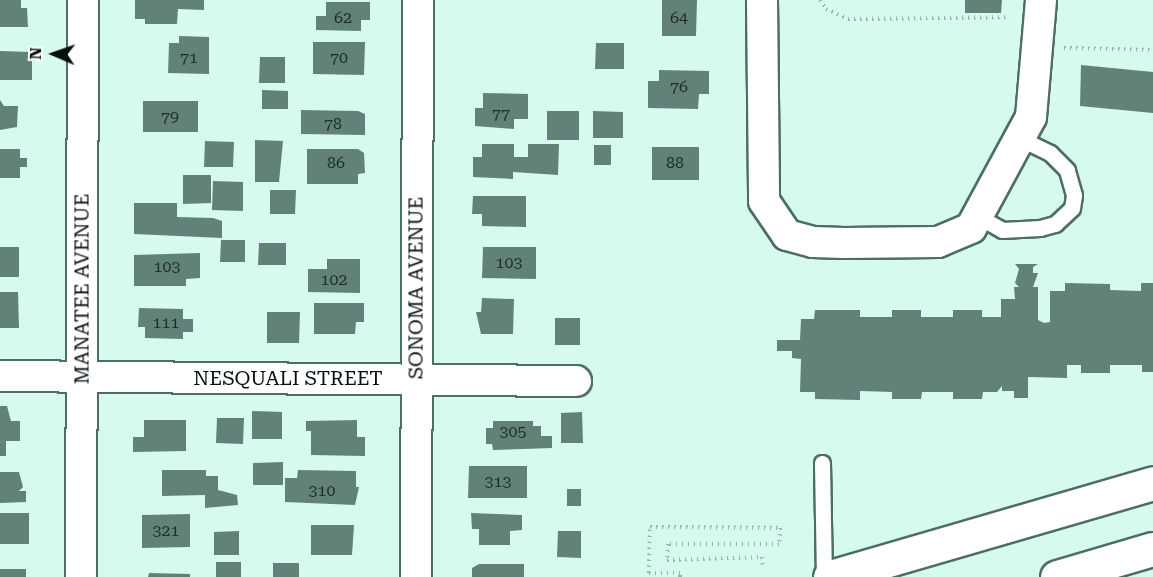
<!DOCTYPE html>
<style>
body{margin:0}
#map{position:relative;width:1153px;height:577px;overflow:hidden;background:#d7faef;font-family:"Roboto Serif",serif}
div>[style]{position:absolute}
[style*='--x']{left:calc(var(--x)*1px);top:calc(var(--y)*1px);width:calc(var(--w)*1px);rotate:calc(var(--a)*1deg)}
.building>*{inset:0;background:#628279}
.path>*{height:4px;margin-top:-2px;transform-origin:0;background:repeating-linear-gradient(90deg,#98b4ab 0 1.5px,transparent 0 6px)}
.roads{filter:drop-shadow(2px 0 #4e6d64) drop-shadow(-2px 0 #4e6d64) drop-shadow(0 2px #4e6d64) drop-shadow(0 -2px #4e6d64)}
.service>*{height:15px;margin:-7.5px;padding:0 7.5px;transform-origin:7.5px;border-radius:7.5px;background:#fff}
.minor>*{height:30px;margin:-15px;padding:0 15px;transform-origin:15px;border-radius:15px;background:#fff}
.secondary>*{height:33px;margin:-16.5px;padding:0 16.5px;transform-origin:16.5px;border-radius:16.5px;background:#fff}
.motorway>*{height:33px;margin:-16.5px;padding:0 16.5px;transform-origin:16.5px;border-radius:16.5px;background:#fff}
span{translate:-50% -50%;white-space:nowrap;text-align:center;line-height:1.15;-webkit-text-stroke:4.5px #fefefe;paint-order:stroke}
.number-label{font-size:16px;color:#1d2d29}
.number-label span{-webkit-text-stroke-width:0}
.street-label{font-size:20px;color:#06110e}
.north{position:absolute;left:24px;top:24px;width:60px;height:60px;-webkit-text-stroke:4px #fefefe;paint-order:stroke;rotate:272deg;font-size:16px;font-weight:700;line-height:24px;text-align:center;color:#06110e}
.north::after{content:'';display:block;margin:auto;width:21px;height:27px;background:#06110e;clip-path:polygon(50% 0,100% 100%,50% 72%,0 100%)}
</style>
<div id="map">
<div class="building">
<div style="clip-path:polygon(0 0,21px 0,21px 8px,27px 8px,28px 27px,0 27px)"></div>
<div style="clip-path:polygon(135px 0,204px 0,204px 10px,178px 9px,177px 24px,145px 24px,145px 19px,135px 19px)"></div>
<div style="clip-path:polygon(662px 0,697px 0,696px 36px,662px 36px)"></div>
<div style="clip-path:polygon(965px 0,1002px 0,1001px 13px,965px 13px)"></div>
<div style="clip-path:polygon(326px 2px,370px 2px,370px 20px,361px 20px,361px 31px,316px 30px,316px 16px,326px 16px)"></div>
<div style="clip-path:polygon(179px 36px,209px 37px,209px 74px,168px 73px,169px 43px,179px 43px)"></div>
<div style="clip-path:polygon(313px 42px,365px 42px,364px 75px,313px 74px)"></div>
<div style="clip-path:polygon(596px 43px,624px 43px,624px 69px,595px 69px)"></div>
<div style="clip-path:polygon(0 51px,32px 52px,32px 80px,0 80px)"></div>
<div style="clip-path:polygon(260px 57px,285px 57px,285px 83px,259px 83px)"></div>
<div style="clip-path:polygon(1081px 65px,1153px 72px,1153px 113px,1080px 106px)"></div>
<div style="clip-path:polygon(659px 70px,709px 71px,709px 94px,699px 94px,698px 109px,648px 108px,648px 81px,659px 81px)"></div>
<div style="clip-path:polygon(262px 90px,288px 91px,288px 109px,262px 109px)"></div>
<div style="clip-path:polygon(483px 93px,528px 94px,528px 119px,514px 119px,514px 129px,475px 126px,475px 108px,483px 108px)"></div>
<div style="clip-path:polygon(0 100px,4px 106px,18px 106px,17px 127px,0 130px)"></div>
<div style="clip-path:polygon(143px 101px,198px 101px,198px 132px,143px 132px)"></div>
<div style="clip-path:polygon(301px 110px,358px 111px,365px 114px,365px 135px,301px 134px)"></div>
<div style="clip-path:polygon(547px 111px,579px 111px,579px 140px,547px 140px)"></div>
<div style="clip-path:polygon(593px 111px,623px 112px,623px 138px,593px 138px)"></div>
<div style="clip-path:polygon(255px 140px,283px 141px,279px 182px,255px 182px)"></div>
<div style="clip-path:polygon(205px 141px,234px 142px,233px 167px,204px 167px)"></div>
<div style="clip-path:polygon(482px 144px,514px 144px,514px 157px,528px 157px,528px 144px,559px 144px,558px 175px,513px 172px,513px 179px,473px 177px,473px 157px,482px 157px)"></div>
<div style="clip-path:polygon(594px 145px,611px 145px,611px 165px,594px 165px)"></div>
<div style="clip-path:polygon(652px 147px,699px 147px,699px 180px,652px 180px)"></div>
<div style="clip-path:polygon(0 149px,20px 149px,20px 158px,27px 158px,27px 167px,20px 167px,20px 178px,0 178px)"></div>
<div style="clip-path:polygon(307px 149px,358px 149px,364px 153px,365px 173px,358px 174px,358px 184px,307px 184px)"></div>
<div style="clip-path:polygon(183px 175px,211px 175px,211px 203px,183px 204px)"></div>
<div style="clip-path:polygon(213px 181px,243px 182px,243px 211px,212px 210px)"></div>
<div style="clip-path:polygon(270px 190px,296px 190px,295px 214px,270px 214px)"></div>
<div style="clip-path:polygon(473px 196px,526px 196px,526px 227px,482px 226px,482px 214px,472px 214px)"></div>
<div style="clip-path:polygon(134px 203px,177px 203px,177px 217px,213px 218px,222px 221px,222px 238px,134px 234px)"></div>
<div style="clip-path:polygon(221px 240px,245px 240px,245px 262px,220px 262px)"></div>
<div style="clip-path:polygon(259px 243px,286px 243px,286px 265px,258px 265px)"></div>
<div style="clip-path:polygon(0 247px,19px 247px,19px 277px,0 277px)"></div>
<div style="clip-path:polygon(483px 247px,536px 247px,536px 279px,482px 278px)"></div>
<div style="clip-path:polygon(200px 253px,200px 278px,186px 279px,186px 286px,134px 286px,134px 255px)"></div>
<div style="clip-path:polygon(327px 259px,360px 259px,360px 293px,308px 292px,308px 269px,327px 269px)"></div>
<div style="clip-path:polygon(1015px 264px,1038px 264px,1033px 267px,1033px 273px,1038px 273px,1033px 287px,1038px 287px,1038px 320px,1044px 323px,1050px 322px,1050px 291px,1065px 291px,1065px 283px,1110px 284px,1110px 290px,1141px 291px,1141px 283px,1153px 283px,1153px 372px,1142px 372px,1142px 365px,1110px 365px,1110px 373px,1081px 373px,1081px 365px,1067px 365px,1067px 378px,1028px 377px,1028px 398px,1014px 398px,1014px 391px,1002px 391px,1002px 386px,997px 392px,983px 392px,982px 399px,953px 399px,953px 392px,922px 392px,921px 399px,892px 399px,892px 392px,860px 391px,860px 400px,815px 399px,815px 392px,800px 392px,801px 359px,792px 358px,792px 351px,777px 351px,777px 340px,800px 340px,801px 319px,814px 319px,815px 310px,860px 310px,860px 317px,892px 317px,892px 310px,921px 310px,921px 317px,953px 317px,953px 310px,982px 310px,982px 317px,1001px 317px,1001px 299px,1015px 299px,1014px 287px,1019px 287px,1015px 283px,1019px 269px)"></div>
<div style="clip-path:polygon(0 292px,18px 292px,19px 328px,0 328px)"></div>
<div style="clip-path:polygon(482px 298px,514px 299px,513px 334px,481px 334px,476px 312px,481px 312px)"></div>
<div style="clip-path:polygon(314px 303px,364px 303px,364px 322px,356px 322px,355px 334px,314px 334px)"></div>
<div style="clip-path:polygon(139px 308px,183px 309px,183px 319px,193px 319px,193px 332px,183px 332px,183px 339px,145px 338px,145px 327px,138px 327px)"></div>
<div style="clip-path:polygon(267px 312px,300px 312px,299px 343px,267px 343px)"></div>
<div style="clip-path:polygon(555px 318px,580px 318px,580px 345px,555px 345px)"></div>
<div style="clip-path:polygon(0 406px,7px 406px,11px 421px,20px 421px,20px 441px,6px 441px,6px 456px,0 456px)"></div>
<div style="clip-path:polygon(252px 411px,282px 412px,282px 439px,252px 439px)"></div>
<div style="clip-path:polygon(582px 412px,583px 443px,561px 443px,561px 413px)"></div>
<div style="clip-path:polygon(217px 418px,244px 418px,243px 444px,216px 443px)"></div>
<div style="clip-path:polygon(144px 420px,186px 420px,186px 451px,133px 452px,133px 437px,144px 437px)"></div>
<div style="clip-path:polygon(357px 420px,357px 437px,365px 437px,365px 456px,311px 455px,311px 431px,306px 431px,306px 421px)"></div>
<div style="clip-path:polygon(493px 421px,533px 421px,533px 426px,541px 426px,541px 436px,552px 436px,552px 448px,493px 450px,492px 444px,486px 444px,486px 428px,493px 428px)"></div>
<div style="clip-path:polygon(283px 462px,283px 485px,253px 485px,253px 463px)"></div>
<div style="clip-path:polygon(469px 466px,527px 466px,527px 498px,468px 498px)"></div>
<div style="clip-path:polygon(162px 470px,206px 470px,206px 476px,218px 476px,218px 490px,237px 495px,238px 505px,205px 508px,205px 495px,162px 496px)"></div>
<div style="clip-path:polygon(298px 470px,356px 471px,356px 487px,359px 487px,355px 505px,285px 502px,285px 478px,297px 478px)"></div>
<div style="clip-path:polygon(0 472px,19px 472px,23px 487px,19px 491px,26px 491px,26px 502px,0 503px)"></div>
<div style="clip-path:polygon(567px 489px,581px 489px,581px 506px,567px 506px)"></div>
<div style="clip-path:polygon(0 513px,29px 513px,29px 544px,0 544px)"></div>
<div style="clip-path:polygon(471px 513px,522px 515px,522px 530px,510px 531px,510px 545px,479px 545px,479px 529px,472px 529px)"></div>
<div style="clip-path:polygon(190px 514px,190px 547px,142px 548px,142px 515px)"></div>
<div style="clip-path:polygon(311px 525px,354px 525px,352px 555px,311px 555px)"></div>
<div style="clip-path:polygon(239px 531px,239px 555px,214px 555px,214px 532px)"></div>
<div style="clip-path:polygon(558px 531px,581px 531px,581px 558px,557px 557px)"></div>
<div style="clip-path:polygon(216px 562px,241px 562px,241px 577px,216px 577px)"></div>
<div style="clip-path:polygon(273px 563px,299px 563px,299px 577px,273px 577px)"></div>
<div style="clip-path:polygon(479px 564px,524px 564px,524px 577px,472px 577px,472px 568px)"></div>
<div style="clip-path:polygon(0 569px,26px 569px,26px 577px,0 577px)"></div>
<div style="clip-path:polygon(149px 573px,190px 574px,190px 577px,148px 577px)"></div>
</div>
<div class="path">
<div style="--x:820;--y:0;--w:11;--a:56"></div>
<div style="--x:826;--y:9;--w:24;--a:24"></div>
<div style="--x:848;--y:19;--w:160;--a:-0.7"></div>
<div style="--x:1064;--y:48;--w:89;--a:1.3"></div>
<div style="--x:680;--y:577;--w:4;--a:-90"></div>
<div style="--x:680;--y:573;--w:31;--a:180"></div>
<div style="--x:649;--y:573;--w:46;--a:-88.8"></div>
<div style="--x:650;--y:527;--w:130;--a:0.4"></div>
<div style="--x:780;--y:528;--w:16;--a:94"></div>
<div style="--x:779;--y:544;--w:111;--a:180"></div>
<div style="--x:668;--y:544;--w:16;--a:94"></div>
<div style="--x:667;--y:560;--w:95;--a:-1.8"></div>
<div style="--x:762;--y:557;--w:10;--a:84"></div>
</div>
<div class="roads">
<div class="service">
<div style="--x:979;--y:217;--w:26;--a:29"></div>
<div style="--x:1002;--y:230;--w:38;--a:-3"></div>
<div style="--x:1040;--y:228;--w:16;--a:-15"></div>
<div style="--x:1055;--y:224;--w:23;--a:-43"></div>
<div style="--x:1072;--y:208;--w:13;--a:-81"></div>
<div style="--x:1074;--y:195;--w:26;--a:-106"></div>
<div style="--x:1067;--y:170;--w:24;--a:-135"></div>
<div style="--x:1050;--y:153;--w:32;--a:-154"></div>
<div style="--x:822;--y:463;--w:114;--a:89"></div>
</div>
<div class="minor">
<div style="--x:762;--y:0;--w:201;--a:89.4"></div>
<div style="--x:764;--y:201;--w:41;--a:55.9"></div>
<div style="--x:787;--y:235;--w:27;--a:15"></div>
<div style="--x:813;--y:242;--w:31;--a:2"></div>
<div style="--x:844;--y:243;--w:94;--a:-0.6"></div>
<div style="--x:938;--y:242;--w:36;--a:-23"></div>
<div style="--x:971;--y:228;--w:126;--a:-61.6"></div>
<div style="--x:1031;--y:117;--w:117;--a:-85.1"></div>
<div style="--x:0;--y:376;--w:576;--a:0.5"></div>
<div style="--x:81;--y:577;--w:577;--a:-89.8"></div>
<div style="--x:416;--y:577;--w:577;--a:-89.8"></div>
</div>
<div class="secondary">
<div style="--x:830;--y:577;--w:336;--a:-16.2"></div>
</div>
<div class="motorway">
<div style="--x:1057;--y:577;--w:100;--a:-16.3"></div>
</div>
</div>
<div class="number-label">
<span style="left:343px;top:18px">62</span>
<span style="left:679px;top:18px">64</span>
<span style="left:189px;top:58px">71</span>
<span style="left:339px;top:58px">70</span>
<span style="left:679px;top:87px">76</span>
<span style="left:501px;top:114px">77</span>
<span style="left:170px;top:117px">79</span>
<span style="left:333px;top:124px">78</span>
<span style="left:336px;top:163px">86</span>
<span style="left:675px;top:163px">88</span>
<span style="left:509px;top:263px">103</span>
<span style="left:167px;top:267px">103</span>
<span style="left:334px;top:280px">102</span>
<span style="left:166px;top:323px">111</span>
<span style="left:513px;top:432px">305</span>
<span style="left:498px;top:482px">313</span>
<span style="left:322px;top:491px">310</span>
<span style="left:166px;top:531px">321</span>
</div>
<div class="street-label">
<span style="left:416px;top:288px;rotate:-90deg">SONOMA AVENUE</span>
<span style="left:82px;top:289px;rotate:-90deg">MANATEE AVENUE</span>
<span style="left:288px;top:378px">NESQUALI STREET</span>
</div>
<div class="north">N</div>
</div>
